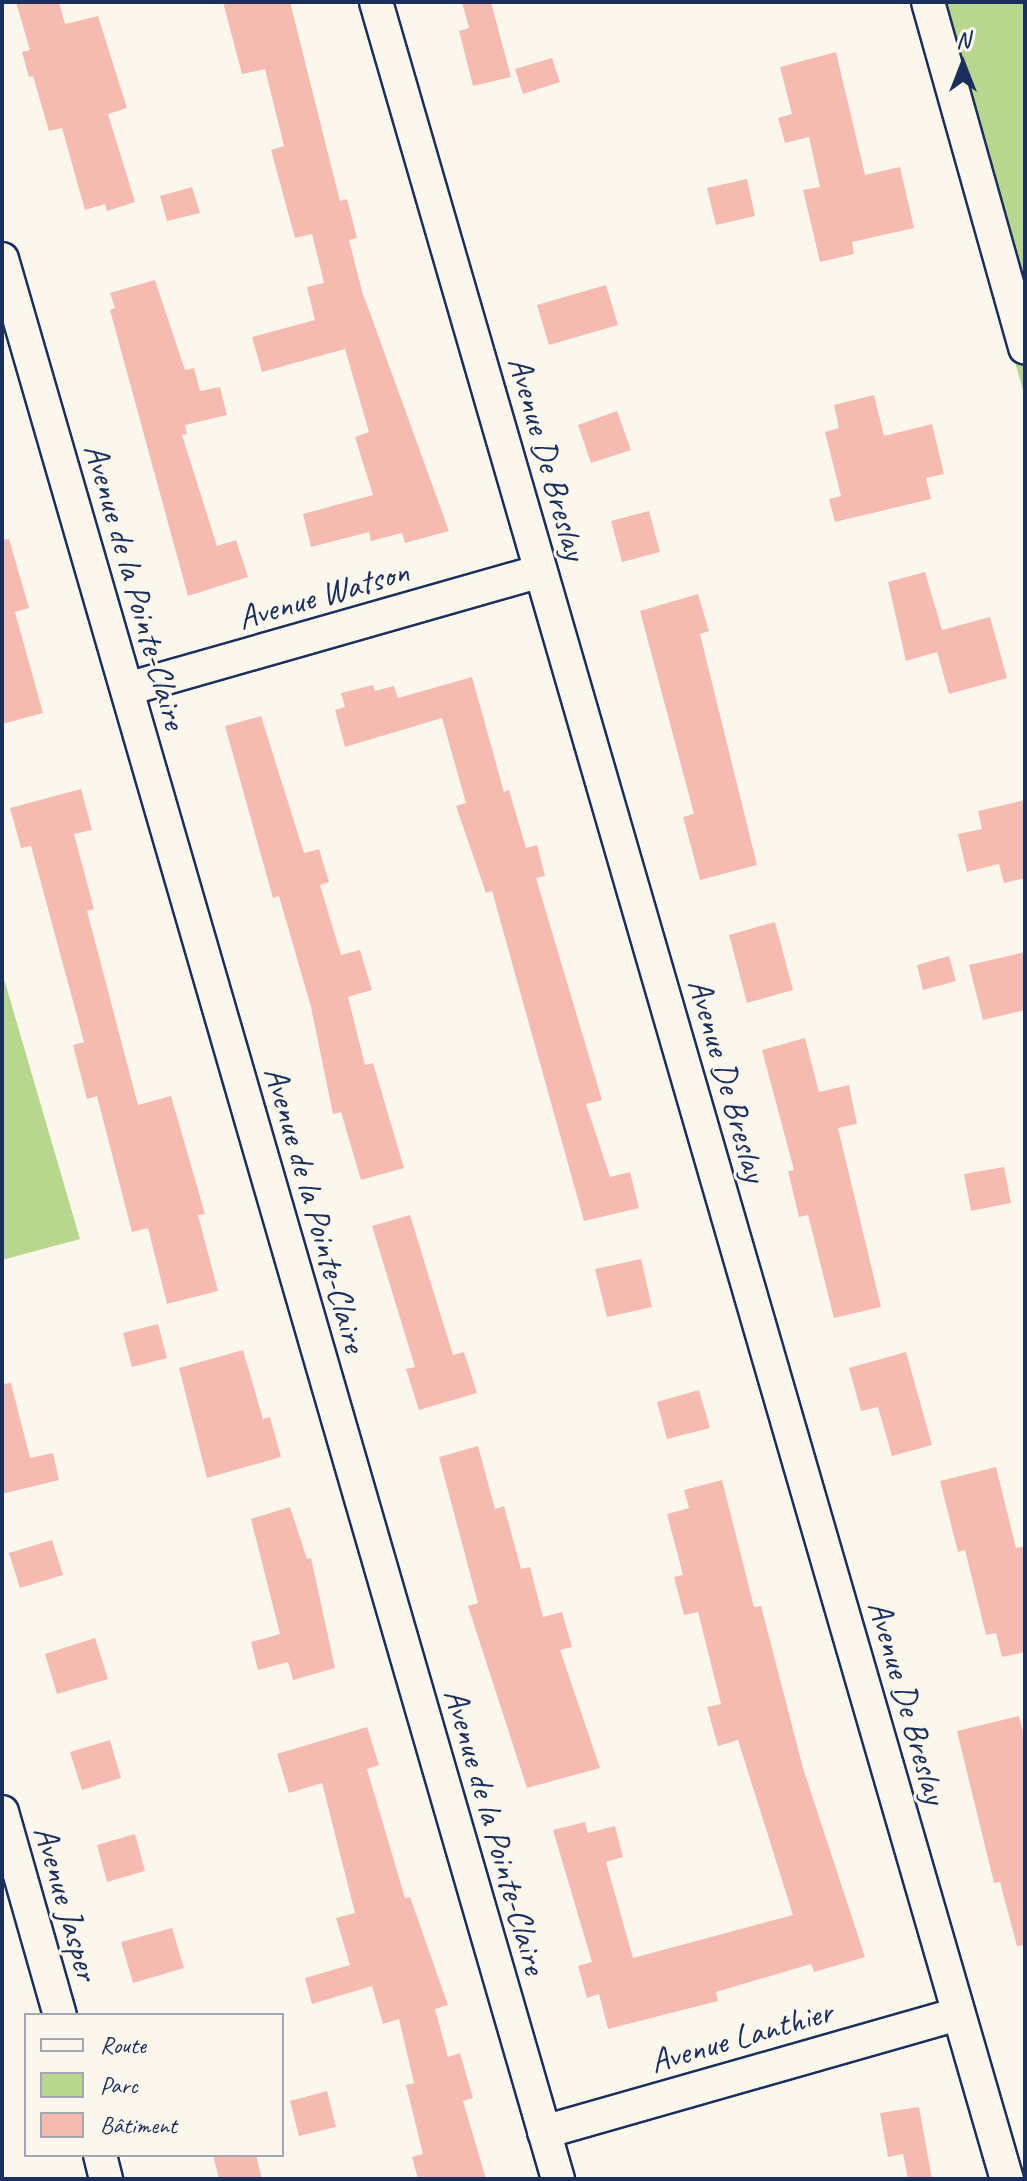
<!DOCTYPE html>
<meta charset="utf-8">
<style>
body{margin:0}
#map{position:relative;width:1027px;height:2181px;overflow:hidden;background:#fbf7ec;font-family:Caveat,sans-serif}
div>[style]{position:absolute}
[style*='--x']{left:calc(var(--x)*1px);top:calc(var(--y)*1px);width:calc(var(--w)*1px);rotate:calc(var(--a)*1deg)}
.green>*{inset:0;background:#b8d68e}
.building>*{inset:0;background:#f5bbb1}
.roads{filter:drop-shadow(2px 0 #1b2f5e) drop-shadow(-2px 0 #1b2f5e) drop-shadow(0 2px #1b2f5e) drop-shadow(0 -2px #1b2f5e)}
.minor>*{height:32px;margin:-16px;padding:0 16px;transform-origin:16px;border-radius:16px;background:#fbf7ec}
span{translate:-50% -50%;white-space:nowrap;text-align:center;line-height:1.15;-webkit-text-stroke:6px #fbf7ec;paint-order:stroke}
.street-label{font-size:34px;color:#1b2f5e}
.frame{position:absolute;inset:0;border:4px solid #1b2f5e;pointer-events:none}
.legend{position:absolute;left:24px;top:2013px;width:260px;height:144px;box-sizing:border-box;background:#fbf7ec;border:2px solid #a1a7b3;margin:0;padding:10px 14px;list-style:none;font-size:24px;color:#1b2f5e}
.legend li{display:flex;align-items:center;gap:16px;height:40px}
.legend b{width:40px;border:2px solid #a1a7b3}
.north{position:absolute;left:923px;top:24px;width:80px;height:80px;-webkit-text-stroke:6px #fbf7ec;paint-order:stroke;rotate:0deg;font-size:22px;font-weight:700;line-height:32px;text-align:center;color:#1b2f5e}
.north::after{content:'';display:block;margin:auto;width:28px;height:36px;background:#1b2f5e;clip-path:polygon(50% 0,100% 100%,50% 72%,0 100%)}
</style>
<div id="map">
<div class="green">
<div style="clip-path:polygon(911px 2px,1025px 2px,1025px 397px)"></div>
<div style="clip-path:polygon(2px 972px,80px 1239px,2px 1260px)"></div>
</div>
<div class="building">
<div style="clip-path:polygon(16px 2px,59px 2px,65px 24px,98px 16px,127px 108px,108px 114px,135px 202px,107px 211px,105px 204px,85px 210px,62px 128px,49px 131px,33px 76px,29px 77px,22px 52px,30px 50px)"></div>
<div style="clip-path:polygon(223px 2px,290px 2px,340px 201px,347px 199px,357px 238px,349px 240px,362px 291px,449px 531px,405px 543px,402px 533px,371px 541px,369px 532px,311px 547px,303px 514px,373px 495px,355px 437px,369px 432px,345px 349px,262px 372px,252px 337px,315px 320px,307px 287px,324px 283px,312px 234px,295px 238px,271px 150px,284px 146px,265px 69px,242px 74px)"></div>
<div style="clip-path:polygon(462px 2px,491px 2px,511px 77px,473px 86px,459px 31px,469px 28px)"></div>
<div style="clip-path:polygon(836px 52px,865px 175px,900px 167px,914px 228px,852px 242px,854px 254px,820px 262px,803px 190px,820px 187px,809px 137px,785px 143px,778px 118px,792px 114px,780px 67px)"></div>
<div style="clip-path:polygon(552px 58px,560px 82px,523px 94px,515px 69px)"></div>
<div style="clip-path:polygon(747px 179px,755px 216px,716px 225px,707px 188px)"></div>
<div style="clip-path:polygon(192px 187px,200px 213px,167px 221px,160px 196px)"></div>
<div style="clip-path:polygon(155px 280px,185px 370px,194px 368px,200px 391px,220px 387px,227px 415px,185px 425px,187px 434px,182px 435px,217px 546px,236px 540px,248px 577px,188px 596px,110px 310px,115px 308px,110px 293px)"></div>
<div style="clip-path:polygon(606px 285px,618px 325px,549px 345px,537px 305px)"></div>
<div style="clip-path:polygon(874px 395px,884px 436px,932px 424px,944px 474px,926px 478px,931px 499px,835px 522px,829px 499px,841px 496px,825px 432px,839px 428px,834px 405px)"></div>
<div style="clip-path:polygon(617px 411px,631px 450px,591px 463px,578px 425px)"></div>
<div style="clip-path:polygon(649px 511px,660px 552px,622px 562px,611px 521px)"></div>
<div style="clip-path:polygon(9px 539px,29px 608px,15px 612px,43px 713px,2px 724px,2px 540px)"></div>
<div style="clip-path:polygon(925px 572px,942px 630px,990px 617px,1007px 678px,949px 694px,937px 652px,906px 661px,888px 582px)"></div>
<div style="clip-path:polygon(698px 594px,709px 631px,700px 634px,757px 865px,700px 880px,683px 817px,694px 814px,640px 611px)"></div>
<div style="clip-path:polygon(472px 677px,504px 792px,509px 790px,526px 848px,537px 845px,545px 876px,536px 878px,602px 1100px,586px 1104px,610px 1177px,630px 1172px,639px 1208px,584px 1221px,492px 891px,486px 893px,456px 806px,466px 803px,442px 718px,345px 747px,335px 710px,345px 707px,341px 693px,373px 685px,375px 691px,394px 686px,398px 698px)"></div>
<div style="clip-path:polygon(261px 716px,304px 853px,319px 849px,329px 882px,320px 885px,341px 955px,360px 950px,372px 990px,348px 997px,365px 1065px,373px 1063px,404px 1168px,361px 1180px,341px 1112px,333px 1114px,311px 1007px,279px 896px,273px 898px,225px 726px)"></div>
<div style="clip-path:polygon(81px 789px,92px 830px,74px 834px,94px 909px,87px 911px,138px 1105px,171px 1096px,205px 1214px,198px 1215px,218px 1291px,167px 1304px,148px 1228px,132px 1232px,97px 1096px,87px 1099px,73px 1045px,84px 1042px,31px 846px,21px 848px,10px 808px)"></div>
<div style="clip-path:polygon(1025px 800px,1025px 878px,1004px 883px,999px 864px,967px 872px,958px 834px,982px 829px,978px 811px)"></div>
<div style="clip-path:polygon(775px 922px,793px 990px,747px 1003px,729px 935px)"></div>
<div style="clip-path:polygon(1025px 952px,1025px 1010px,983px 1020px,969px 965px)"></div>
<div style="clip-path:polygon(949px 956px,956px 981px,923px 990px,917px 965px)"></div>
<div style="clip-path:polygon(805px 1038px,819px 1092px,849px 1085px,857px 1124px,838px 1128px,881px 1307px,834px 1318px,808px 1215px,799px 1217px,788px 1171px,794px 1170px,762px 1050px)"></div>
<div style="clip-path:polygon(1004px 1167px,1011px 1203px,971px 1211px,964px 1174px)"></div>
<div style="clip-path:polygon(410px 1215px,453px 1355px,464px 1352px,477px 1393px,419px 1410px,406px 1369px,415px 1367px,372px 1226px)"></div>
<div style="clip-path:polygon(641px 1259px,652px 1307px,607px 1317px,595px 1269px)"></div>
<div style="clip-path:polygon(158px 1324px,167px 1358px,132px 1367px,123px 1333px)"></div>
<div style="clip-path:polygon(243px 1350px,263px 1419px,270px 1417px,281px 1457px,207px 1478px,179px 1368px)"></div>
<div style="clip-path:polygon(906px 1352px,932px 1445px,892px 1456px,878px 1407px,861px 1411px,849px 1368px)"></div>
<div style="clip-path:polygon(11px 1383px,30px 1458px,53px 1453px,59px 1480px,2px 1494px,2px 1384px)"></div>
<div style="clip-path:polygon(699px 1390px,710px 1428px,667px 1439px,657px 1402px)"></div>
<div style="clip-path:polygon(478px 1446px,495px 1509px,504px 1506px,521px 1569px,530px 1567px,543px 1617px,562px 1612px,572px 1647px,560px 1650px,600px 1768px,527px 1788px,468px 1606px,478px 1603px,439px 1457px)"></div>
<div style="clip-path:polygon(996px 1467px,1016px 1548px,1025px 1546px,1025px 1652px,1002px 1657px,996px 1633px,986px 1635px,965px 1550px,958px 1552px,940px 1481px)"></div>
<div style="clip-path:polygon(722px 1480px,754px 1607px,761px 1606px,803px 1768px,865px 1957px,814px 1972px,811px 1964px,716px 1992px,718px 2001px,608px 2029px,599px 1994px,587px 1998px,578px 1966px,592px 1962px,553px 1830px,585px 1822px,588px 1833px,615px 1826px,623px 1857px,606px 1862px,633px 1958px,793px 1915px,738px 1740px,718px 1746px,707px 1707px,721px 1704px,698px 1612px,684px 1615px,674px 1577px,683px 1575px,667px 1514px,689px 1508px,684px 1490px)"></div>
<div style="clip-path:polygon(290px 1507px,307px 1559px,311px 1558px,335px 1668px,293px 1680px,288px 1662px,258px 1670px,251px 1642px,280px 1634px,251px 1519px)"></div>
<div style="clip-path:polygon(52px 1540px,63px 1575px,20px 1588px,9px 1553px)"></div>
<div style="clip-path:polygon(95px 1638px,108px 1679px,57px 1694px,45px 1654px)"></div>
<div style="clip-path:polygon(1019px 1716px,1025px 1739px,1025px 1945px,1017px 1946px,1000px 1882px,994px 1883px,957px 1731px)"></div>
<div style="clip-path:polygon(367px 1727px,379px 1765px,367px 1769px,405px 1898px,410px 1897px,448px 2005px,435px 2009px,448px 2057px,460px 2053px,473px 2098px,463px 2101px,486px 2179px,418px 2179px,412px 2157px,423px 2154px,406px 2085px,414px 2083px,399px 2019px,383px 2024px,372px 1986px,312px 2004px,305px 1978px,350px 1965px,336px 1918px,355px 1913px,322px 1783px,289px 1793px,277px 1754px)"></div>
<div style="clip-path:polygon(110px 1740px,121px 1778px,82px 1790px,70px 1752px)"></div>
<div style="clip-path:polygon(135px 1834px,145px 1871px,107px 1882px,97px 1845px)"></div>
<div style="clip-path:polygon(172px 1928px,184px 1968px,133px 1983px,121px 1942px)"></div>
<div style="clip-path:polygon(327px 2091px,336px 2127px,299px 2136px,290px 2101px)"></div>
<div style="clip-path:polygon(919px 2107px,932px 2179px,908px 2179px,903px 2154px,888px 2157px,880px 2113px)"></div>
<div style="clip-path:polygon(213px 2155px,256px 2155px,262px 2179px,219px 2179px)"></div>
</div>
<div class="roads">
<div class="minor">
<div style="--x:376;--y:2;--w:2267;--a:73.84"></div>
<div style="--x:928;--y:2;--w:359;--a:74.3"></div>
<div style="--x:2;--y:259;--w:1999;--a:73.85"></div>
<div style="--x:127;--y:689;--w:430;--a:-15.9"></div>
<div style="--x:2;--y:1812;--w:211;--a:74.1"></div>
<div style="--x:544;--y:2132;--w:431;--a:-15.9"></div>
<div style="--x:100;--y:2155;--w:25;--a:76"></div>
</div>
</div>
<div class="street-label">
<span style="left:548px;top:458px;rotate:74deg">Avenue De Breslay</span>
<span style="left:136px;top:586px;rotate:74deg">Avenue de la Pointe-Claire</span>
<span style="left:323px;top:594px;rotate:-16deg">Avenue Watson</span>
<span style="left:728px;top:1080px;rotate:74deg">Avenue De Breslay</span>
<span style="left:316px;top:1209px;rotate:74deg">Avenue de la Pointe-Claire</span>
<span style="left:908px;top:1702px;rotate:74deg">Avenue De Breslay</span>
<span style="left:496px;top:1831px;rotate:74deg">Avenue de la Pointe-Claire</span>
<span style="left:67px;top:1903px;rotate:74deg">Avenue Jasper</span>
<span style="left:741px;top:2036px;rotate:-16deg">Avenue Lanthier</span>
</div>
<div class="frame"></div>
<ul class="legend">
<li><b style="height:10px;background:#fbf7ec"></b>Route</li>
<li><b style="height:22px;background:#b8d68e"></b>Parc</li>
<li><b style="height:22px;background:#f5bbb1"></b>Bâtiment</li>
</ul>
<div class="north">N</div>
</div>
